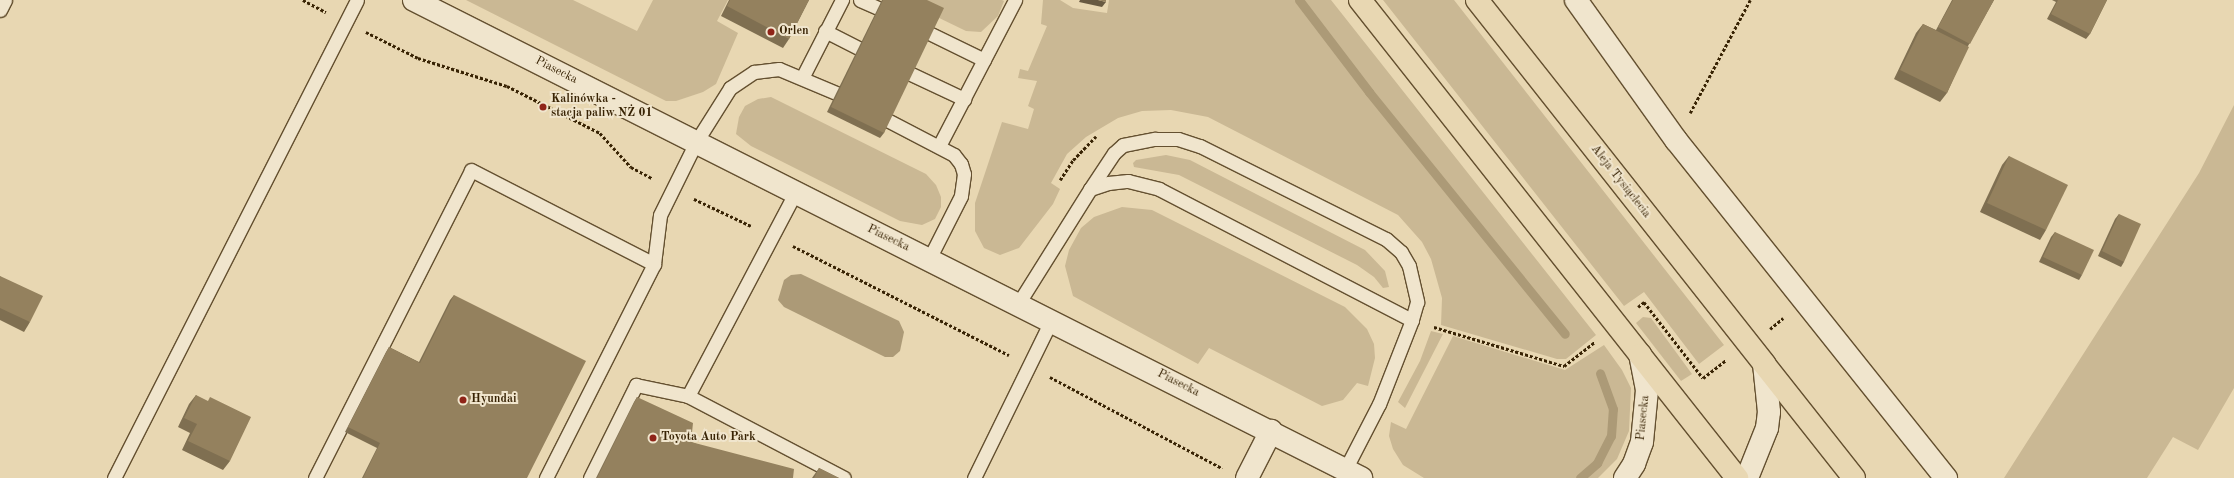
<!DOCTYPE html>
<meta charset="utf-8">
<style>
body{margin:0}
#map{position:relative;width:2234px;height:478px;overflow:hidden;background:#e8d7b2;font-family:"Old Standard TT",serif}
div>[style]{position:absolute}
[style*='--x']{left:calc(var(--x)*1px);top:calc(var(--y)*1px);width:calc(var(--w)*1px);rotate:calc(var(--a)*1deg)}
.green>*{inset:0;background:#cab894}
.water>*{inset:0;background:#ac9a77}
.stream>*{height:9px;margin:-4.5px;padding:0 4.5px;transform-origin:4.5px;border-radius:4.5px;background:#ac9a77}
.path>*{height:2.5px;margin-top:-1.25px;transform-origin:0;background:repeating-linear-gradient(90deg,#382304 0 3px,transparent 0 5px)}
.roads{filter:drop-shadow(1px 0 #645030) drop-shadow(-1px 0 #645030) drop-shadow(0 1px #645030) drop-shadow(0 -1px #645030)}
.service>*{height:13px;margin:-6.5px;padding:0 6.5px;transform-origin:6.5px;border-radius:6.5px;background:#f0e5cd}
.minor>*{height:22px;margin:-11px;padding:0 11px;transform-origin:11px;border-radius:11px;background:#f0e5cd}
.tertiary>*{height:22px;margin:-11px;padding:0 11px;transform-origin:11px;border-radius:11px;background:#f0e5cd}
.primary>*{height:22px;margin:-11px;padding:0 11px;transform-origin:11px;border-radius:11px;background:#e8d7b2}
.motorway>*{height:22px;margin:-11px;padding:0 11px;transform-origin:11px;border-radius:11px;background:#e8d7b2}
.wall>*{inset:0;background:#7f6f51}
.shaded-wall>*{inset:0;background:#685a42}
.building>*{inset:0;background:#94815e}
.dots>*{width:11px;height:11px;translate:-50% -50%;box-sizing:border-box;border:2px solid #f0e5cd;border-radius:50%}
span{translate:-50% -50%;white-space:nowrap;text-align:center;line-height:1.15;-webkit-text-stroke:4px #f0e5cd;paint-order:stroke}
.poi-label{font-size:12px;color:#382304;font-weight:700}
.left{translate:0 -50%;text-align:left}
.street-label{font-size:12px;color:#382304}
</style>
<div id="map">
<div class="green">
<div style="clip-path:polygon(466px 0,573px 0,637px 31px,653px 0,728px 0,717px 21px,738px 33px,716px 84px,703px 92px,676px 101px,666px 101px)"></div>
<div style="clip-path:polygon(902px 0,1002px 0,1004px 1px,998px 16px,981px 32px,966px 31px)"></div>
<div style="clip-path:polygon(1043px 0,1060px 0,1073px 8px,1107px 13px,1109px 0,1331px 0,1596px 335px,1566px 359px,1557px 359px,1441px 325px,1442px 298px,1431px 259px,1422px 242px,1398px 215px,1208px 117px,1171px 110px,1142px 111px,1118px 118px,1086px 137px,1067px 154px,1051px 183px,1060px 189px,1053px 204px,1019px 248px,1000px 255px,984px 248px,975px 231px,975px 203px,1002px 122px,1028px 129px,1034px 109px,1028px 106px,1037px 81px,1018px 78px,1020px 69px,1028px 71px,1047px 26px,1041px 24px)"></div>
<div style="clip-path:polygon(1383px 0,1454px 0,1724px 345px,1699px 364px,1644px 292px,1624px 306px)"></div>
<div style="clip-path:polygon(771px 97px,926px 174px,936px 185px,941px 197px,941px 207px,935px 219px,922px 225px,900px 221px,751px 146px,736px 134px,739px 117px,745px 106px,758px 99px)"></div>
<div style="clip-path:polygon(2234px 105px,2234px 388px,2198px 450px,2173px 437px,2147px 478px,2004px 478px,2199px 173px)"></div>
<div style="clip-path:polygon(1166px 155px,1190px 160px,1365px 250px,1385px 271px,1389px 287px,1383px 288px,1374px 277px,1357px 265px,1179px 175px,1134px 167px,1133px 163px,1136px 160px)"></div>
<div style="clip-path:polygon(1122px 207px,1152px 210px,1345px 307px,1367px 329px,1374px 344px,1375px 358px,1368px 386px,1357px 383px,1343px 400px,1322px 406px,1209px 348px,1198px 364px,1073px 296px,1065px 266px,1069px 250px,1081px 228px,1094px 217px)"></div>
<div style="clip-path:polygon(1643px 317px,1651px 318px,1692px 374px,1681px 381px,1636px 323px)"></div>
<div style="clip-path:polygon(1431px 331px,1443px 334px,1405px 408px,1398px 402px,1420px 361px)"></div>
<div style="clip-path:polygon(1453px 336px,1565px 370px,1604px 345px,1622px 370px,1631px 388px,1629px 431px,1617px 459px,1598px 478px,1424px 478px,1403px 465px,1393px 449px,1389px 436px,1391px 422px,1406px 429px)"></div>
</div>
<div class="water">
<div style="clip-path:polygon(801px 274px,899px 321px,904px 332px,900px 351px,893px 357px,885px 357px,784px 307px,778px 300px,784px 280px,791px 275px)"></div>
</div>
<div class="stream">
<div style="--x:1299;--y:0;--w:116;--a:52.7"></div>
<div style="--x:1369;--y:92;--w:311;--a:51"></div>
<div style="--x:1580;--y:478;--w:23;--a:-41"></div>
<div style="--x:1597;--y:463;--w:30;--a:-63"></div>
<div style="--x:1611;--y:436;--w:27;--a:-86"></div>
<div style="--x:1613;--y:409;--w:38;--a:-110"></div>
</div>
<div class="path">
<div style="--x:303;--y:0;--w:26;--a:28"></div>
<div style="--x:366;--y:32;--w:58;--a:26.6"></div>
<div style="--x:418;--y:58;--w:93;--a:17.5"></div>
<div style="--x:507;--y:86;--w:104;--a:26.8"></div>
<div style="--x:600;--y:133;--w:46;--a:47.6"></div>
<div style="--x:631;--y:167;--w:24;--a:28"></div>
<div style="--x:1690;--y:113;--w:128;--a:-62"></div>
<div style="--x:1060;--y:180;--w:24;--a:-57"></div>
<div style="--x:1073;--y:160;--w:33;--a:-46"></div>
<div style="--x:694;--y:199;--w:63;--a:25.3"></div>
<div style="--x:793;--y:246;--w:242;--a:26.8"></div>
<div style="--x:1638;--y:307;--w:8;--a:-40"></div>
<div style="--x:1644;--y:302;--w:96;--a:52.2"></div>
<div style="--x:1703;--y:378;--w:29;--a:-38"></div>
<div style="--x:1434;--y:327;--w:136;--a:16.7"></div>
<div style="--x:1564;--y:366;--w:39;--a:-38"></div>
<div style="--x:1770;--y:329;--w:17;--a:-40"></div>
<div style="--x:1050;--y:377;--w:195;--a:27.9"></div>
</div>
<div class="roads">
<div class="service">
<div style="--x:860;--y:0;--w:20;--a:24"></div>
<div style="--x:0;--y:10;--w:11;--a:-63"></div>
<div style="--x:825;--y:31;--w:38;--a:27"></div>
<div style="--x:931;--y:34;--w:59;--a:26.1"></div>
<div style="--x:911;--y:74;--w:59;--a:25.3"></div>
<div style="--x:802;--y:78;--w:88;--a:-62.9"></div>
<div style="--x:889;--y:121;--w:73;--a:27.6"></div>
<div style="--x:954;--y:155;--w:11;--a:52"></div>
<div style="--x:961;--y:164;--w:10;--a:73"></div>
<div style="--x:964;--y:174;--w:22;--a:98"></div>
<div style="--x:961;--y:196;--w:71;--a:116.9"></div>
<div style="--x:939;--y:146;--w:165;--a:-62.5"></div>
<div style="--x:1090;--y:189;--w:43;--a:-56.3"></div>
<div style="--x:1114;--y:153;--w:12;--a:-42"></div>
<div style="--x:1123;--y:145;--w:33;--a:-11"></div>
<div style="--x:1155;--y:139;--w:23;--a:0"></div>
<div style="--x:1178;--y:139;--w:23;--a:18"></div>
<div style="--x:1200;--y:146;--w:208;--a:26.6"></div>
<div style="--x:1386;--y:239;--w:20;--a:41"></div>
<div style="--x:1401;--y:252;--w:16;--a:60"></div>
<div style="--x:1409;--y:266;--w:37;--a:77"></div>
<div style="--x:1417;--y:302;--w:19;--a:106"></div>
<div style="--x:654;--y:264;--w:49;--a:-83"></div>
<div style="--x:660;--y:215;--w:81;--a:-63.7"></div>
<div style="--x:696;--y:142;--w:64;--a:-57.8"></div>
<div style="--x:730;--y:88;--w:29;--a:-34"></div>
<div style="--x:754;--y:72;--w:25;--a:-7"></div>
<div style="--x:779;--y:69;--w:62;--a:22.8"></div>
<div style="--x:1018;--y:304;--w:136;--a:-57.9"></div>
<div style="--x:1090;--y:189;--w:19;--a:-18"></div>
<div style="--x:1108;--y:183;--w:20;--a:-6"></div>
<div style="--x:1128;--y:181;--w:32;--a:14"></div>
<div style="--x:1159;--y:189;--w:285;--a:27.4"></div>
<div style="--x:1412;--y:320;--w:90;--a:111.4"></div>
<div style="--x:1379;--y:404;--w:74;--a:117.3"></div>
<div style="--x:688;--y:396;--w:229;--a:-62.2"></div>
<div style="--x:114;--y:478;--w:536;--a:-63.05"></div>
<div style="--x:315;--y:478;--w:345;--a:-63.1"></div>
<div style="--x:471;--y:170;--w:206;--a:27.2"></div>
<div style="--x:654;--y:264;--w:240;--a:116.8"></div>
<div style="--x:590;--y:478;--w:104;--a:-63.7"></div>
<div style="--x:636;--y:385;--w:53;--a:11.9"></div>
<div style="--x:688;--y:396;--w:176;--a:27.7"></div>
<div style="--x:974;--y:478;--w:175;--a:-63.9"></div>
</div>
<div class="minor">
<div style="--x:1576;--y:0;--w:172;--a:54.5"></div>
<div style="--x:1676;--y:140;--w:433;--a:51.4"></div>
</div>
<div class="tertiary">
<div style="--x:414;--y:0;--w:1061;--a:26.78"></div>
<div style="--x:1247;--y:478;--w:53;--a:-62.9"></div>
<div style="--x:1625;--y:478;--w:17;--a:-57"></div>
<div style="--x:1634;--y:464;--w:23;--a:-70"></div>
<div style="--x:1642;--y:442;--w:52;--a:-84.5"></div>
<div style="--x:1647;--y:390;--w:36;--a:-101"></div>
<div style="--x:1747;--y:478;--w:54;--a:-68.2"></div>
<div style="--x:1767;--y:428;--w:16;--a:-83"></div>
<div style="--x:1769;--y:412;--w:48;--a:-95.9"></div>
</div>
<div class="primary">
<div style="--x:1360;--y:0;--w:452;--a:51.7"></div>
<div style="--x:1477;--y:0;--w:464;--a:51.7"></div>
</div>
<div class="motorway">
<div style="--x:1640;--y:355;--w:157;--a:51.7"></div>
<div style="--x:1764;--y:364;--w:145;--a:51.7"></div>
</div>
</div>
<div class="wall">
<div style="clip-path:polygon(729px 0,809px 0,789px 39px,783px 48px,721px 16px)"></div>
<div style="clip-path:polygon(882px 0,927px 0,884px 133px,880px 138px,827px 112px)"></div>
<div style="clip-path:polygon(1952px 0,1994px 0,1968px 46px,1947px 93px,1940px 102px,1894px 79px,1916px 33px,1923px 24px,1936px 30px)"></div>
<div style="clip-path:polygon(2052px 0,2107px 0,2090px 34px,2086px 39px,2047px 19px,2056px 2px)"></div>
<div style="clip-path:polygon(2009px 156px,2046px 230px,2040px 240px,1980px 212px,2002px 165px)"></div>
<div style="clip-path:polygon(2119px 214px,2124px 262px,2121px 267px,2098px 256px,2115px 219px)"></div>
<div style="clip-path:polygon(2055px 232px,2082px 275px,2079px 280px,2039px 262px,2051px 237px)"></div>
<div style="clip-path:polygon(0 276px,30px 322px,24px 332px,0 320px)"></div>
<div style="clip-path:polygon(454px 295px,527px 478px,362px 478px,377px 448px,345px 432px,386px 352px,389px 347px,419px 362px,450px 300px)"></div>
<div style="clip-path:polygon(196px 395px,230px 461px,223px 470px,182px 450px,190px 433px,178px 427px,189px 404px)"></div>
<div style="clip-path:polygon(637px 397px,691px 442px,793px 478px,596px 478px,634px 402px)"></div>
<div style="clip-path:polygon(819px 468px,839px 478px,812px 478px)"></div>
</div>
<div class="shaded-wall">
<div style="clip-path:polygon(1080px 0,1098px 0,1106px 2px,1102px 7px,1079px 2px)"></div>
</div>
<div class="building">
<div style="clip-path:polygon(730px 0,809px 0,789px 39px,727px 6px)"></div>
<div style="clip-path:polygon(883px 0,927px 0,944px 8px,884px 133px,831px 107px)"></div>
<div style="clip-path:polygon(1098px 0,1106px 0,1106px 2px)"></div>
<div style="clip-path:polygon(1953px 0,1994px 0,1970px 44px,1938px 27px)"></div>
<div style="clip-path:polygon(2058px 0,2107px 0,2090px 34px,2051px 14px)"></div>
<div style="clip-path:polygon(1923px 24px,1969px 47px,1947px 93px,1900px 70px)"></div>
<div style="clip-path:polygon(2009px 156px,2068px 185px,2046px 230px,1987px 203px)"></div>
<div style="clip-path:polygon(2119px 214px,2141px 224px,2124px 262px,2102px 251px)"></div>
<div style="clip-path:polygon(2055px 232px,2094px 250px,2082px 275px,2043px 257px)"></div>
<div style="clip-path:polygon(0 276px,43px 296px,30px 322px,0 308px)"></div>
<div style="clip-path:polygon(454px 295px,586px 361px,527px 478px,363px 478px,380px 443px,348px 427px,389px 347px,420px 363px)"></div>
<div style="clip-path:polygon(196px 395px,208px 401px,210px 397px,251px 417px,230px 461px,188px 441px,197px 424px,184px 418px)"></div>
<div style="clip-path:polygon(637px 397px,693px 423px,691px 442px,794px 469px,793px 478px,597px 478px)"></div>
<div style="clip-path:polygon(819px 468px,839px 478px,814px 478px)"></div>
</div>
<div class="dots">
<div style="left:771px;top:32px;background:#8f2418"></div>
<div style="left:543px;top:107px;background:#8f2418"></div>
<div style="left:463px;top:400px;background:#8f2418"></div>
<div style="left:653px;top:438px;background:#8f2418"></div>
</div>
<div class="poi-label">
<span class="left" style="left:779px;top:32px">Orlen</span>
<span class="left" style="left:551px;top:107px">Kalinówka -<br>stacja paliw NŻ 01</span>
<span class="left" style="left:471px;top:400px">Hyundai</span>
<span class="left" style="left:661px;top:438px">Toyota Auto Park</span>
</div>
<div class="street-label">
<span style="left:556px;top:71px;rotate:27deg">Piasecka</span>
<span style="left:1620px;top:182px;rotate:52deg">Aleja Tysiąclecia</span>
<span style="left:888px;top:239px;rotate:26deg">Piasecka</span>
<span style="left:1178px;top:384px;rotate:27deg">Piasecka</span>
<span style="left:1644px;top:418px;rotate:-84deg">Piasecka</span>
</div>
</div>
